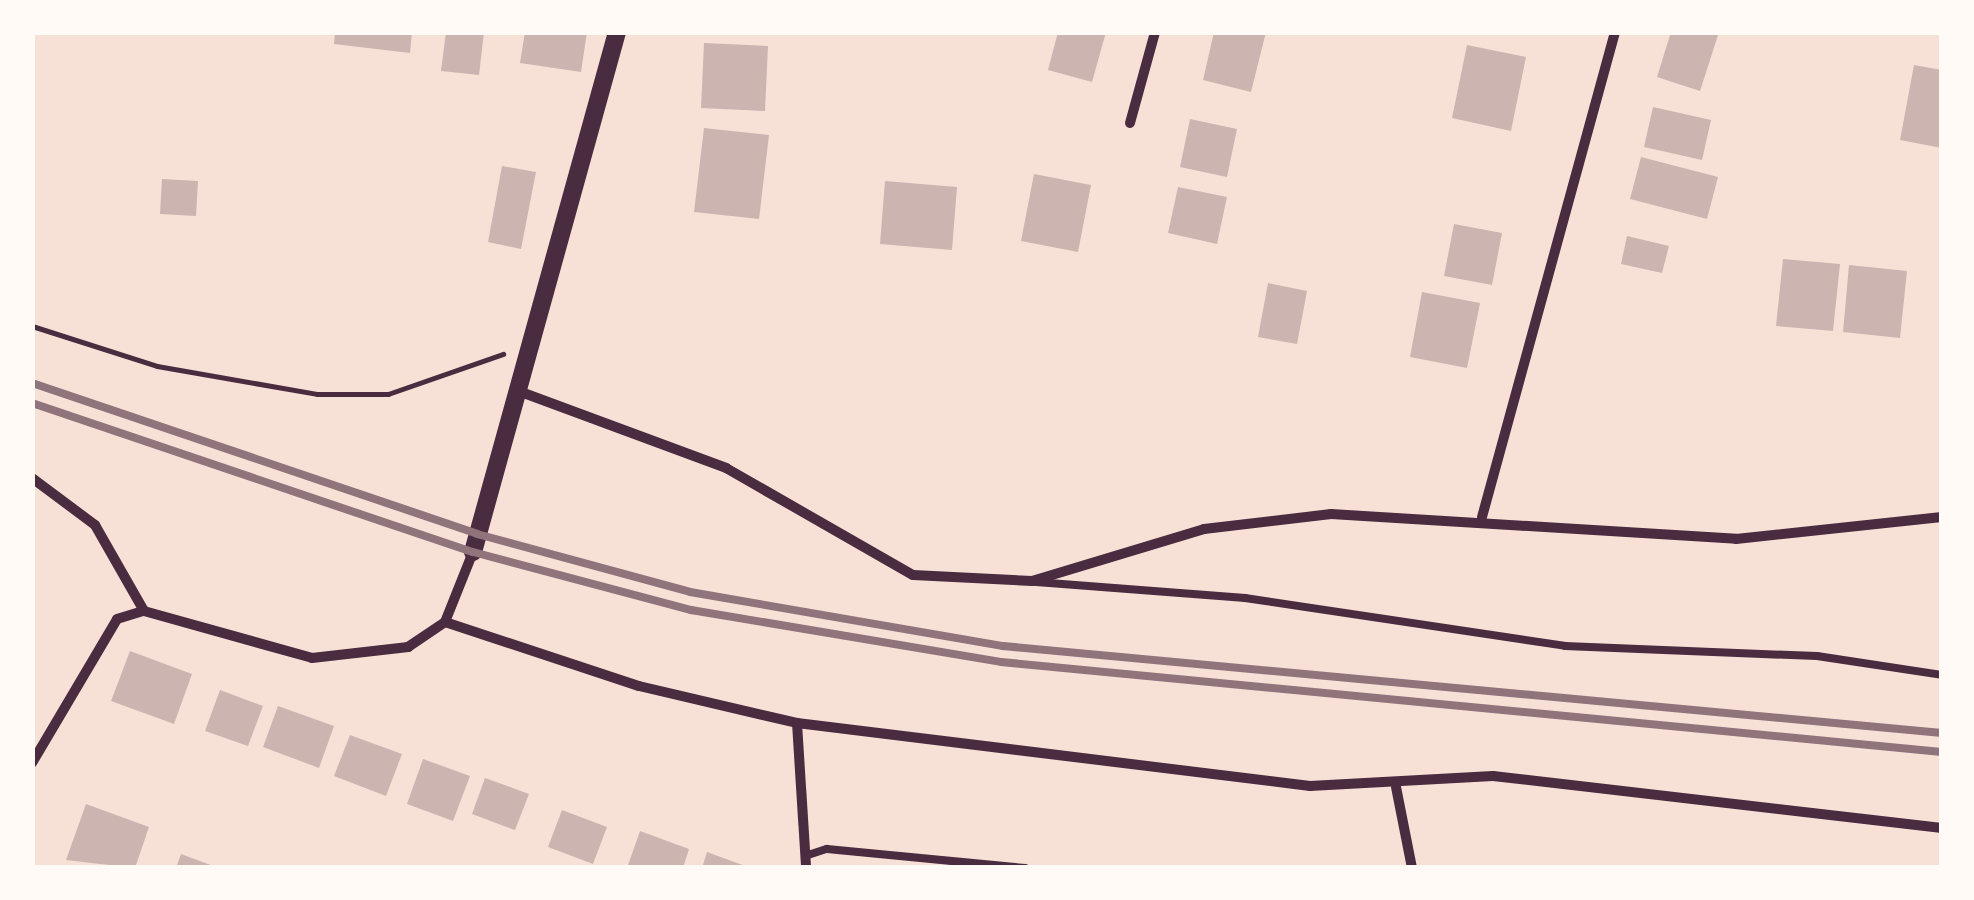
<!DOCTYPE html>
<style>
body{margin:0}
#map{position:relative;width:1974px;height:900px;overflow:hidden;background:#f7e1d7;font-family:"Fira Sans",sans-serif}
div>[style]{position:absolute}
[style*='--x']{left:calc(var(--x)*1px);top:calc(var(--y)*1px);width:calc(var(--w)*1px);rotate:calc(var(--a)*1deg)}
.building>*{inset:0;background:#ccb4b1}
.path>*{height:5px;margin:-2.5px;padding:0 2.5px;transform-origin:2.5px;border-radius:2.5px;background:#4a2c40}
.service>*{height:8px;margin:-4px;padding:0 4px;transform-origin:4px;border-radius:4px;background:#4a2c40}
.minor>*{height:10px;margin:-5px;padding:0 5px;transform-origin:5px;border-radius:5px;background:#4a2c40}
.tertiary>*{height:18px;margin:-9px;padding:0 9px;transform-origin:9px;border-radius:9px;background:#4a2c40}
.rail>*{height:8px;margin:-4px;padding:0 4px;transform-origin:4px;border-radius:4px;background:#8f747c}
span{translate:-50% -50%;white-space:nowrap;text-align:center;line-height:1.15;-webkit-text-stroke:9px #fffaf5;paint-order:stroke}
.frame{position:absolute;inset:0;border:35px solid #fffaf5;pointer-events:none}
</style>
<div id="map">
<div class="building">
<div style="clip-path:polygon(335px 32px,412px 32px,410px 53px,334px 44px)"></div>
<div style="clip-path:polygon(446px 32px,484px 32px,479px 75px,441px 71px)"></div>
<div style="clip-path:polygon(525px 32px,587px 32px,581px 72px,520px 63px)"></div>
<div style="clip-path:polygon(1058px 32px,1106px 32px,1092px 82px,1048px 70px)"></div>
<div style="clip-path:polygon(1214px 32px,1266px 32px,1251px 92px,1203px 80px)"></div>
<div style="clip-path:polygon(1671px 32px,1719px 32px,1700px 91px,1657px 77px)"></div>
<div style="clip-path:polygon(704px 43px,768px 46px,765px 111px,701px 108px)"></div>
<div style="clip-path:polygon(1467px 45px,1526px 57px,1511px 131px,1452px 118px)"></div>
<div style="clip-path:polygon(1914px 65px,1942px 70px,1942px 148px,1900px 140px)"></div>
<div style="clip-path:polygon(1653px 107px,1711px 120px,1702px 160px,1644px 147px)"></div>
<div style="clip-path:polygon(1190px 119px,1237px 129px,1227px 177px,1180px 167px)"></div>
<div style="clip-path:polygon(704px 128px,769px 135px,759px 219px,694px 212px)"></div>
<div style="clip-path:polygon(1641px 157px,1718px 177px,1707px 219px,1630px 199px)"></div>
<div style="clip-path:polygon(502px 166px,536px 172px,521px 249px,488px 242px)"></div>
<div style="clip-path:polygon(1034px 174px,1091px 185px,1078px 252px,1021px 241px)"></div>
<div style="clip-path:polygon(162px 179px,198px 181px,196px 216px,160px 214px)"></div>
<div style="clip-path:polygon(885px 181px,957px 187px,952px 250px,880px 244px)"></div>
<div style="clip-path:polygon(1178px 187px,1227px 197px,1217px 244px,1168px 233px)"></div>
<div style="clip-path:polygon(1454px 224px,1502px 233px,1492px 285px,1444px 276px)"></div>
<div style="clip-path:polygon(1627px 236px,1669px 246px,1662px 273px,1621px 264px)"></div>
<div style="clip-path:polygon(1783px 259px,1840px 264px,1833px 331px,1776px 326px)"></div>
<div style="clip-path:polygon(1849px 265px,1907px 271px,1900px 338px,1843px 332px)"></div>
<div style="clip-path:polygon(1268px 283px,1307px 291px,1297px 344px,1258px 337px)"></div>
<div style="clip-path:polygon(1422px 292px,1480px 303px,1467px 368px,1410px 357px)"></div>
<div style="clip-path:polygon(130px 651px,192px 674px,174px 724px,111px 701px)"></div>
<div style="clip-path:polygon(220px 690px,263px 706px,248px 746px,205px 731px)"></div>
<div style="clip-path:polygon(278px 706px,334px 726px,319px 768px,263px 747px)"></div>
<div style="clip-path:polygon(350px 735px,402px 754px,386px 796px,334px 776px)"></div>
<div style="clip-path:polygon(423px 759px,470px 776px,453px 821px,407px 804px)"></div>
<div style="clip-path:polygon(485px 778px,529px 794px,515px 830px,472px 814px)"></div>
<div style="clip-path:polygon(86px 804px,149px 827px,135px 868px,66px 860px)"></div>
<div style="clip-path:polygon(562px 810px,607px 827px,593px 864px,548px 847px)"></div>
<div style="clip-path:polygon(640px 831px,689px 849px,683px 868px,627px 868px)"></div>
<div style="clip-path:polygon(707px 852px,748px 867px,747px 868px,702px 868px)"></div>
<div style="clip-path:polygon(181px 854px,216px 867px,216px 868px,176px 868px)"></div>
</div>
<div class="path">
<div style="--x:32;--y:326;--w:131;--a:17.7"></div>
<div style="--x:157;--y:366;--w:162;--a:9.9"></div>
<div style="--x:317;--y:394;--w:71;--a:0"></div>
<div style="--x:388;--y:394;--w:122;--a:-19.2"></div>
</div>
<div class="service">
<div style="--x:1036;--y:582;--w:210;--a:4.4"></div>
<div style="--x:1245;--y:598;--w:324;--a:8.5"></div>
<div style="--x:1565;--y:646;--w:252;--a:2.3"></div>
<div style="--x:1817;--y:656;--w:126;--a:8.6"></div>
<div style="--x:808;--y:855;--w:20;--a:-18"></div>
<div style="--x:827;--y:849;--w:199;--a:5.5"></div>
</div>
<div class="minor">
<div style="--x:1130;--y:123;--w:94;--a:-74.6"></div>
<div style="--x:521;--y:392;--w:219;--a:20.3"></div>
<div style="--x:726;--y:468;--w:215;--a:29.8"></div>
<div style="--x:913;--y:575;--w:119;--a:2.9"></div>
<div style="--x:1032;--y:581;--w:180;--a:-16.8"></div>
<div style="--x:1204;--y:529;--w:128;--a:-6.7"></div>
<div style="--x:1331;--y:514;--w:406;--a:3.5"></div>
<div style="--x:1736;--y:539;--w:207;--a:-6.1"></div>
<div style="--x:32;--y:478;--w:79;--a:36.7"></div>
<div style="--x:95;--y:525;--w:99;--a:60.3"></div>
<div style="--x:1482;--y:517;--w:503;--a:-74.66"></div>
<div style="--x:445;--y:622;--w:204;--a:18.3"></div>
<div style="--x:639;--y:686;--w:162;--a:13.2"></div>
<div style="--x:797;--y:723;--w:517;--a:7"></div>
<div style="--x:1310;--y:786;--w:183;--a:-3.1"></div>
<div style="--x:1493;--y:776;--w:452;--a:6.6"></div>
<div style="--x:797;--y:723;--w:145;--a:86.4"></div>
<div style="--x:32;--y:763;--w:167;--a:-59.4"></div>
<div style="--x:117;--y:619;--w:28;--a:-17"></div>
<div style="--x:144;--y:611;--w:174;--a:15.6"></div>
<div style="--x:312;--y:658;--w:97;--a:-6.5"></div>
<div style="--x:408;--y:647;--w:45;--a:-34"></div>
<div style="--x:445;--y:622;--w:75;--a:-68.2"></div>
<div style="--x:1396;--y:787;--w:83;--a:78.8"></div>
</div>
<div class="tertiary">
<div style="--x:473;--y:552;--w:540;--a:-74.52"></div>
</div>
<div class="rail">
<div style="--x:32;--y:383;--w:470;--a:18.7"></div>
<div style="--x:477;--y:534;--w:221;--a:15.2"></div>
<div style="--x:690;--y:592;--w:318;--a:9.8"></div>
<div style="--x:1003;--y:646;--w:943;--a:5.29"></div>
<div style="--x:32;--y:403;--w:465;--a:18.7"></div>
<div style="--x:473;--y:552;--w:226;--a:14.9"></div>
<div style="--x:691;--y:610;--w:314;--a:9.5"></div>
<div style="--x:1001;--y:662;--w:945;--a:5.46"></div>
</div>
<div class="frame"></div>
</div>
